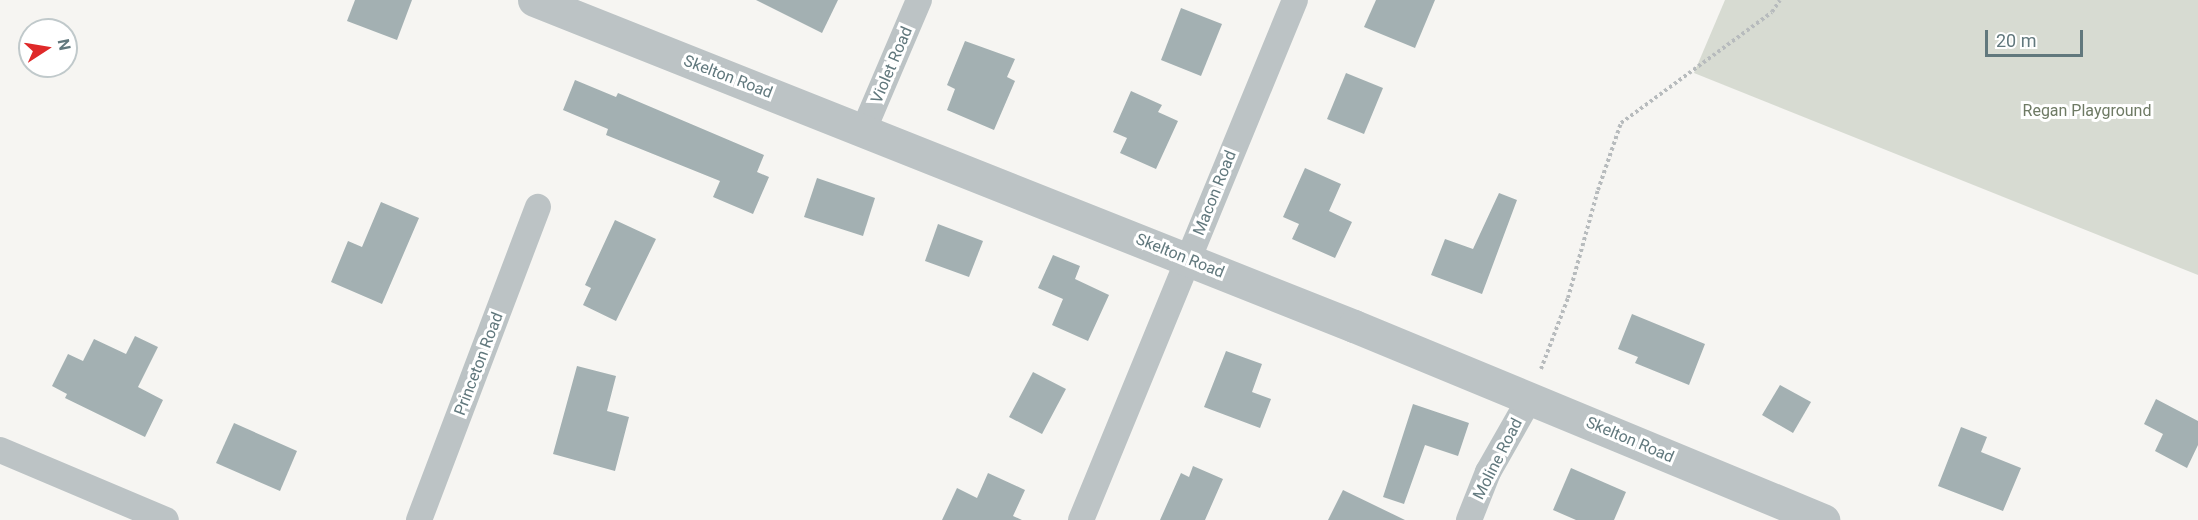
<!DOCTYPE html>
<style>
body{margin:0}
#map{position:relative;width:2198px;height:520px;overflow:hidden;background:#f6f5f2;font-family:Roboto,sans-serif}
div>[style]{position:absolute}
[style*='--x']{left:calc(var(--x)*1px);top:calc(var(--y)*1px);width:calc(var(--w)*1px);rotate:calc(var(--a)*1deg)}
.green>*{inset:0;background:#d7dbd2}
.building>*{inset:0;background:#a3b0b2}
.path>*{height:4px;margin-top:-2px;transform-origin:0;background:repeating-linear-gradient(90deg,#b7bbbd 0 3px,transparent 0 6px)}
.minor>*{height:26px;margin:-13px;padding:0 13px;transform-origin:13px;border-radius:13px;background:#bcc3c5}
.tertiary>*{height:33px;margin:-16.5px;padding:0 16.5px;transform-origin:16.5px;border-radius:16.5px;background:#bcc3c5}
span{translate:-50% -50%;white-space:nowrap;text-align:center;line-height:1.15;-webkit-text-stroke:6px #fff;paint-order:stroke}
.street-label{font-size:16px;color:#61787d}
.park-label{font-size:16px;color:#6e7a64}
.north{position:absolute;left:18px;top:18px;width:60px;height:60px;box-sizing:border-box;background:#fff;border:2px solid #c0c9cb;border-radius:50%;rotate:78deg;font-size:16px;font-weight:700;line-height:24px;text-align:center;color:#61787d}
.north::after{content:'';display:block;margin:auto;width:21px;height:27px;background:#df2929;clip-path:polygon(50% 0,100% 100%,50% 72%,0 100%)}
.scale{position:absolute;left:1985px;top:30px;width:98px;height:27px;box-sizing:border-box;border:3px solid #61787d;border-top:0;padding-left:8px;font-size:18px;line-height:21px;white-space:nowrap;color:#61787d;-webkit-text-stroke:4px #fff;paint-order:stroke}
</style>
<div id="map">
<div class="green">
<div style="clip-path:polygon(1725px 0,2198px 0,2198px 275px,1694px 73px)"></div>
</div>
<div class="building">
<div style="clip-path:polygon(355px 0,412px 0,397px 40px,347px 21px)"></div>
<div style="clip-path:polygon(756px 0,838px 0,822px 33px)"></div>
<div style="clip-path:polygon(1376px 0,1435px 0,1415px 48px,1364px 27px)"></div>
<div style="clip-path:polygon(1181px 8px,1222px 24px,1201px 76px,1161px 60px)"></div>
<div style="clip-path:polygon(965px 41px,1015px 59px,1007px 77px,1015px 81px,994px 130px,947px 110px,955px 89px,947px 85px)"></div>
<div style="clip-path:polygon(1346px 73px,1383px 88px,1364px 134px,1327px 119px)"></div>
<div style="clip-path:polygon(575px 80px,616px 97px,618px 93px,764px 155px,757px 172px,769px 177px,753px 214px,713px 197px,720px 181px,606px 135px,608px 129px,563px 110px)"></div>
<div style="clip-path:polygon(1131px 91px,1162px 105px,1158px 112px,1178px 121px,1156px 169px,1120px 153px,1127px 138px,1113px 132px)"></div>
<div style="clip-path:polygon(1305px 168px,1341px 184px,1329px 211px,1352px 222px,1335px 258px,1292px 239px,1299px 224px,1283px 217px)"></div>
<div style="clip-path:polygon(817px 178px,875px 198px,863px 236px,804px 217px)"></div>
<div style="clip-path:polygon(1499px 193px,1517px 200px,1482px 294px,1431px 275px,1445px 239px,1473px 249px)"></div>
<div style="clip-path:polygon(381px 202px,419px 218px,382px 304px,331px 282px,348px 241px,362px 247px)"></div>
<div style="clip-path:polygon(615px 220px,656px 239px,616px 321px,583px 305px,591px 288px,585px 285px)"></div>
<div style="clip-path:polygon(938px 224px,983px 241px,969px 277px,925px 261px)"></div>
<div style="clip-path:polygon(1053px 255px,1080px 266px,1075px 279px,1109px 295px,1088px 341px,1052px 325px,1063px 299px,1038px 288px)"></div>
<div style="clip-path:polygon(1632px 314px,1705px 344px,1689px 385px,1635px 363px,1638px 357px,1618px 349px)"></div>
<div style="clip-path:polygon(135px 336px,158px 347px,138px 387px,163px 400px,145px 437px,65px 398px,67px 394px,52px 386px,68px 354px,83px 361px,94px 339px,126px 354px)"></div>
<div style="clip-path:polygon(1226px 351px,1262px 364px,1252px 392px,1271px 399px,1260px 428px,1204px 407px)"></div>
<div style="clip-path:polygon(577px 366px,616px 376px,607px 411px,629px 417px,615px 471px,553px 454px)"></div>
<div style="clip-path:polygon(1033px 372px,1066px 389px,1042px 434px,1009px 417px)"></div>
<div style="clip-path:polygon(1780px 385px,1811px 402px,1793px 433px,1762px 415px)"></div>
<div style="clip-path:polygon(2156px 399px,2198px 421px,2198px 445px,2187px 468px,2155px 451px,2163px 434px,2144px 424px)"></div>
<div style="clip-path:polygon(1413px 404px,1469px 423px,1458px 456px,1425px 445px,1404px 504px,1383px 497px)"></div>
<div style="clip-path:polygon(234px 423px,297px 451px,280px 491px,216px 463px)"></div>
<div style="clip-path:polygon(1961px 427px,1987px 437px,1981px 452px,2021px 468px,2003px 511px,1938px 486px)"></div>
<div style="clip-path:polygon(1193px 466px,1223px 479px,1205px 520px,1160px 520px,1181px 473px,1189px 477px)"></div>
<div style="clip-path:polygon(1571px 468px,1626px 492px,1614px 520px,1576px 520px,1553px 510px)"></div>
<div style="clip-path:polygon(988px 473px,1025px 490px,1013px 516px,1022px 520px,942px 520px,957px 488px,977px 498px)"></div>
<div style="clip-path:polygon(1343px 490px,1405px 520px,1328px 520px)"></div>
</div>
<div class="path">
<div style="--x:1541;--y:369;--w:76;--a:-69.2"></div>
<div style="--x:1568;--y:298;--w:112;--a:-74.5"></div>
<div style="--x:1598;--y:190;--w:71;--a:-71.1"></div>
<div style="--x:1621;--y:123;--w:187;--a:-36.3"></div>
<div style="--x:1772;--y:12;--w:14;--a:-56"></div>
</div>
<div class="minor">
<div style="--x:864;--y:129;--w:140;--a:-66.9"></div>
<div style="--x:0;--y:450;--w:180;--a:22.9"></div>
<div style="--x:419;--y:520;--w:335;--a:-69.2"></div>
<div style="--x:1081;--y:520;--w:562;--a:-67.63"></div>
<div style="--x:1469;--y:520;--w:52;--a:-68.4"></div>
<div style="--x:1488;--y:472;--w:85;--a:-60.4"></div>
</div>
<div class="tertiary">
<div style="--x:534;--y:0;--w:882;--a:21.68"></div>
<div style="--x:1354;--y:326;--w:508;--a:22.47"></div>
</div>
<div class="street-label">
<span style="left:892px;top:65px;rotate:-67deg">Violet Road</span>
<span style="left:728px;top:77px;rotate:21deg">Skelton Road</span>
<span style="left:1215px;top:193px;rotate:-68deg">Macon Road</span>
<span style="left:1180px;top:256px;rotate:22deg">Skelton Road</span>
<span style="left:479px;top:364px;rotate:-69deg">Princeton Road</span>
<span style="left:1630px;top:440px;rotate:23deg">Skelton Road</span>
<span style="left:1498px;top:459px;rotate:-63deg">Moline Road</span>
</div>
<div class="park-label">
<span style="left:2087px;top:111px">Regan Playground</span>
</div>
<div class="north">N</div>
<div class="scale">20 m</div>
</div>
